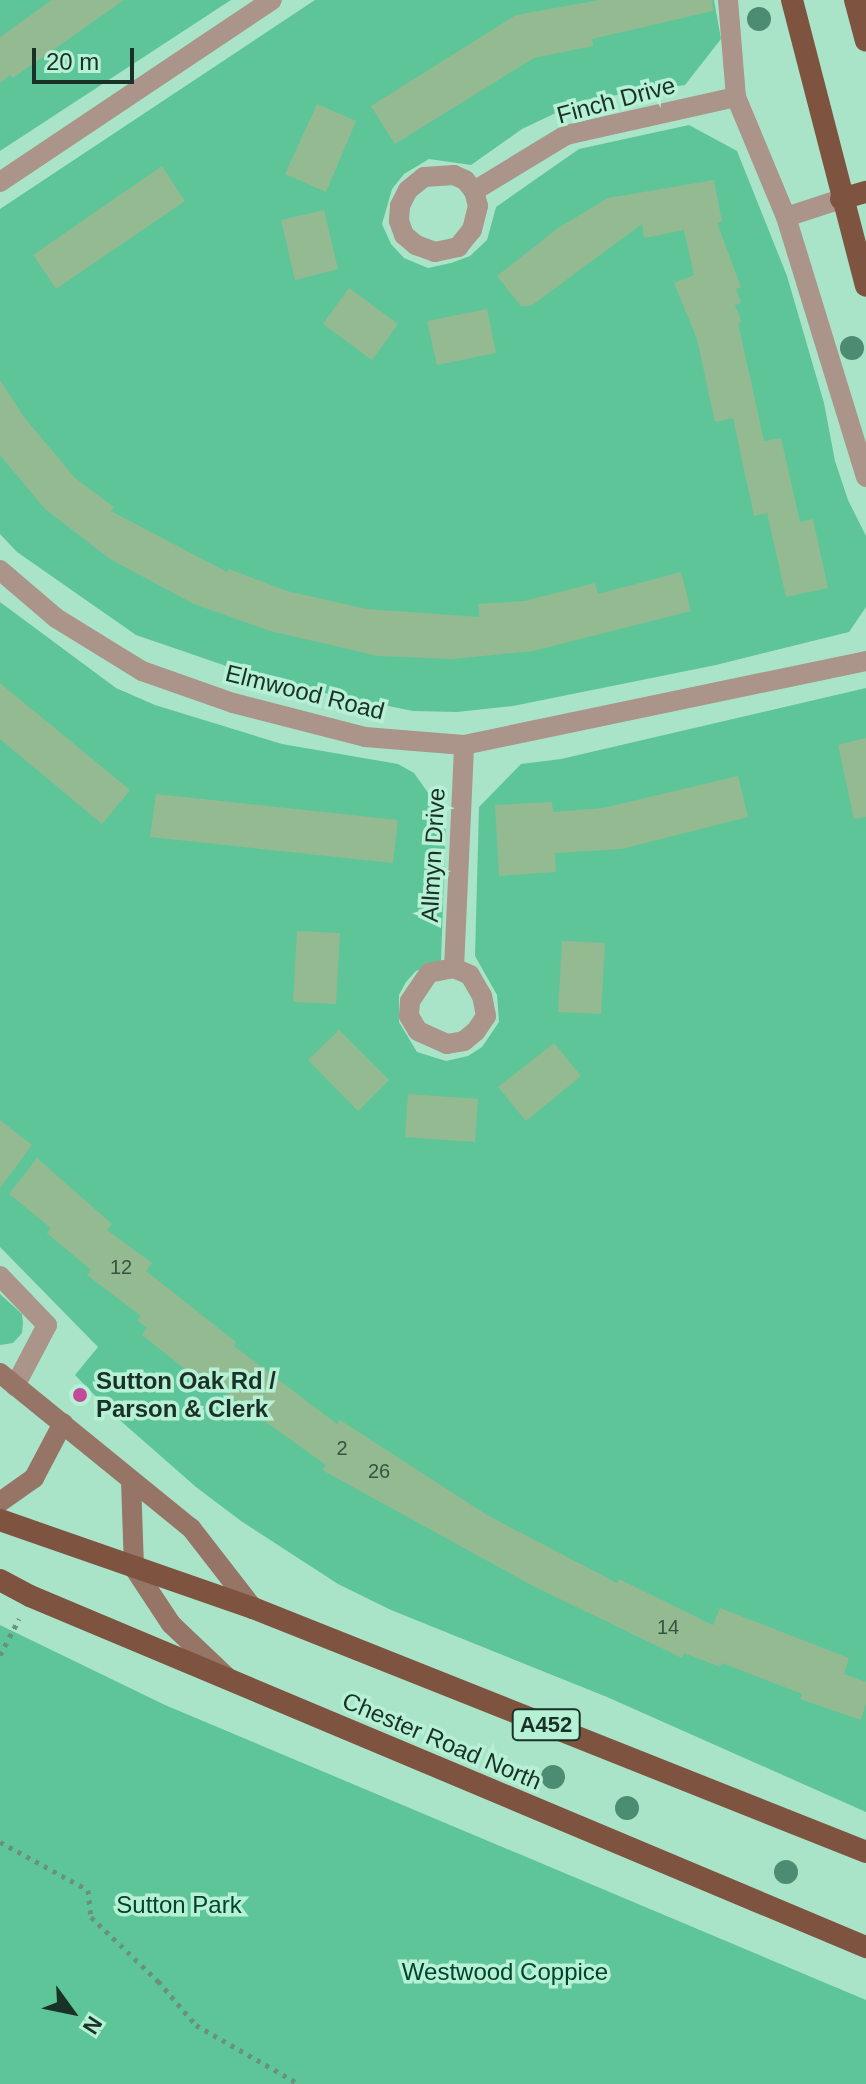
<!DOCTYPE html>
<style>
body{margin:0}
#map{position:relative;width:866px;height:2084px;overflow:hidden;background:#aae4c8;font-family:Arial,sans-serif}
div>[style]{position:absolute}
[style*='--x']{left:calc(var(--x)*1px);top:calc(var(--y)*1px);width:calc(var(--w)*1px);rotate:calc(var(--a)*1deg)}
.green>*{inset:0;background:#5ec599}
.building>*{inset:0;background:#94ba92}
.path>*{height:5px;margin-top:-2.5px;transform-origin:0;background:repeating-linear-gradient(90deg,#68927e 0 4px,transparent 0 10px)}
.minor>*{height:20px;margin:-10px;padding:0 10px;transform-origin:10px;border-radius:10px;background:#ab948a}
.secondary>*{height:20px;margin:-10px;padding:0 10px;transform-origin:10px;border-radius:10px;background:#967466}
.trunk>*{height:22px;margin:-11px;padding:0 11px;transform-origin:11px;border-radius:11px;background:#7e5340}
.trees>*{width:24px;height:24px;margin:-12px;border-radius:50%;background:#4c8c73}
.dots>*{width:22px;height:22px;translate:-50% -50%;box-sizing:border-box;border:4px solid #b7f1d5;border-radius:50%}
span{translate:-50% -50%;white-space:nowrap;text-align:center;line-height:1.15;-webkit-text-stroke:7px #b7f1d5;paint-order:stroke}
.number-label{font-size:20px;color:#385341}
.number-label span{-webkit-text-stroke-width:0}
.shield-label span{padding:2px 6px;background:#b7f1d5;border:2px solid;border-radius:6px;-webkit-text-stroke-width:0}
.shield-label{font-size:22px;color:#193126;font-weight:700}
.street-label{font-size:24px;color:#193126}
.poi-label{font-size:24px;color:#193126;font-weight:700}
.left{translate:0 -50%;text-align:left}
.park-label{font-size:24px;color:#00442e}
.north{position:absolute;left:32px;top:1972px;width:80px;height:80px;-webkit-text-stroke:6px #b7f1d5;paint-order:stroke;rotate:123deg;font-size:22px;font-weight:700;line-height:32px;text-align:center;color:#193126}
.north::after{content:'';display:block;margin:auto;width:28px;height:36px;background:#193126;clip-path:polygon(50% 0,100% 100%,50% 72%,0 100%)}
.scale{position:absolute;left:32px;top:48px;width:102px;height:36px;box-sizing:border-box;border:4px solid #193126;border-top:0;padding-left:10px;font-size:24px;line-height:28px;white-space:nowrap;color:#193126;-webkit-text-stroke:6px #b7f1d5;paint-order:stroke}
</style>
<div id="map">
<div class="green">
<div style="clip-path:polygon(0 0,231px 0,0 151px)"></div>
<div style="clip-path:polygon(315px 0,714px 0,721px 39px,685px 85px,583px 100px,522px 129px,471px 165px,429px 159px,404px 174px,392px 189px,382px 224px,391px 244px,404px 258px,428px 268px,451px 263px,470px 256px,487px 240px,496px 207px,579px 149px,689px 125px,737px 151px,787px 276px,824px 403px,835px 461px,848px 500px,866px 536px,866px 607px,849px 632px,716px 665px,513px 706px,457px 712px,413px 711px,276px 683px,136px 635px,17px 552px,0 534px,0 209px)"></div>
<div style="clip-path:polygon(0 602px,116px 688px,155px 705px,282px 744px,398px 764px,414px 773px,446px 818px,441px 962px,416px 971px,406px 982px,399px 995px,399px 1022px,417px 1052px,446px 1061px,468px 1056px,482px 1047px,499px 1022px,497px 995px,475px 956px,479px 807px,521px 764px,561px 759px,866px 688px,866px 1812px,607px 1697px,391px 1610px,338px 1584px,241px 1521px,196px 1487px,114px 1415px,75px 1375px,98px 1347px,0 1247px)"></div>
<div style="clip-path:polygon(0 1294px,22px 1314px,23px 1323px,22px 1333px,13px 1343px,0 1345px)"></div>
<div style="clip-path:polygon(0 1625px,165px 1705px,866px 2000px,866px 2084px,0 2084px)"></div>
</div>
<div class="building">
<div style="clip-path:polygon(52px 0,124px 0,13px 78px,10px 75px,0 83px,0 37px)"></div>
<div style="clip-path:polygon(600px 0,712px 0,713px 11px,592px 39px,593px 46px,534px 58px,395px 144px,371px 106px,516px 15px)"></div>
<div style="clip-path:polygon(317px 104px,356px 121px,326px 192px,285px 174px)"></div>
<div style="clip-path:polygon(162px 166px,185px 201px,56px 289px,33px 255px)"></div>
<div style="clip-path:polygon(714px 180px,722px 222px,717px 223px,741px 287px,736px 289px,741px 303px,735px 305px,742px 322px,738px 323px,764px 441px,781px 438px,800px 522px,813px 519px,828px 588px,786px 597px,767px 513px,754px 516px,733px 418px,715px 422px,697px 339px,674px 283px,694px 275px,684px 230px,644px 238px,642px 224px,531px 306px,521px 306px,497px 276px,558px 228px,608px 198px)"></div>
<div style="clip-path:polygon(324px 210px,338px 269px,295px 280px,281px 220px)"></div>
<div style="clip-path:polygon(349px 288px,398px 324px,372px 360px,323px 324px)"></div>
<div style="clip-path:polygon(487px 309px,496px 353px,437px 365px,427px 321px)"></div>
<div style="clip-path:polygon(0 380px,23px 416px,75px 478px,114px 507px,111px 511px,227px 572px,229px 569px,287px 591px,367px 609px,479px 617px,478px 604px,524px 601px,595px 583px,598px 594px,681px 572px,691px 611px,533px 651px,453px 659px,378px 656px,270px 631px,194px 604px,110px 559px,45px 509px,0 455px)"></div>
<div style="clip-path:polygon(0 683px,130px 790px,102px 824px,0 739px)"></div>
<div style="clip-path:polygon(866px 738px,866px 817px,854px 819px,838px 745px)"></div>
<div style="clip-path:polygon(738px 776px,748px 817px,622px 849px,555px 853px,556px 872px,499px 876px,495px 805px,552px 802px,553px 812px,603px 808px)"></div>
<div style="clip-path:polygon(156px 794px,398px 820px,393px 863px,150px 837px)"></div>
<div style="clip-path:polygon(297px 931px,340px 933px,336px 1004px,293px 1002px)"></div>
<div style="clip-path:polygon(562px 941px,605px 943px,601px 1014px,558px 1012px)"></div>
<div style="clip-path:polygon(339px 1030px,389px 1080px,358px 1111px,308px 1060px)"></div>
<div style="clip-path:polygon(554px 1043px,581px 1076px,526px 1121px,498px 1087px)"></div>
<div style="clip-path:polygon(408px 1094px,478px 1099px,475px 1142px,405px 1137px)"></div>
<div style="clip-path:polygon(0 1120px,32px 1145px,0 1188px)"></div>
<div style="clip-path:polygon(37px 1158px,112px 1224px,107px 1230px,152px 1263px,146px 1271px,236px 1342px,234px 1346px,337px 1424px,340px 1420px,487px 1515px,617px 1583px,619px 1579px,713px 1625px,720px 1608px,849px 1658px,844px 1674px,866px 1682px,866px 1703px,861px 1720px,800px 1699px,802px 1694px,722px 1663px,720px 1667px,684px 1653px,682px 1658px,535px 1587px,322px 1470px,326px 1465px,207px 1380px,204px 1384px,142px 1335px,147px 1328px,137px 1320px,141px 1316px,87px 1275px,91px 1270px,47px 1233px,51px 1228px,9px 1194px)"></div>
</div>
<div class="path">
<div style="--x:0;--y:1655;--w:41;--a:-62.2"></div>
<div style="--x:0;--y:1842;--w:100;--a:28.6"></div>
<div style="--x:88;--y:1890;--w:27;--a:84"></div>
<div style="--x:91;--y:1917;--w:93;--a:43.7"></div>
<div style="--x:158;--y:1981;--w:58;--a:49.2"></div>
<div style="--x:196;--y:2025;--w:119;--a:29.8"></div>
</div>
<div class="minor">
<div style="--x:728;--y:0;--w:97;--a:85.3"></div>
<div style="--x:736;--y:97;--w:130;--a:67.4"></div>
<div style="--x:786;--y:217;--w:272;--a:72.9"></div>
<div style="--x:0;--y:182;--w:327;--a:-33.8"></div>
<div style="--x:474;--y:191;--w:14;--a:-129"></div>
<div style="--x:465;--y:180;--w:12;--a:-156"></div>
<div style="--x:454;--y:175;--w:30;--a:176"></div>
<div style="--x:424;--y:177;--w:21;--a:141"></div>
<div style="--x:408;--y:190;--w:18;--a:117"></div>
<div style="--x:400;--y:206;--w:15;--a:94"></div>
<div style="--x:399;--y:221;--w:15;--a:70"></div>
<div style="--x:404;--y:235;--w:16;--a:40"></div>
<div style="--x:416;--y:245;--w:20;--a:20"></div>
<div style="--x:435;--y:252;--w:24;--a:-12"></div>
<div style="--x:458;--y:247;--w:22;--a:-51"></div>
<div style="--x:472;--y:230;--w:25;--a:-76"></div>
<div style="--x:478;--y:206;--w:16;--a:-105"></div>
<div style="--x:474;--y:191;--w:108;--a:-31.3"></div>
<div style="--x:566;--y:135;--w:174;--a:-12.6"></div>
<div style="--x:786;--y:217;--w:58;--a:-18.1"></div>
<div style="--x:0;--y:570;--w:74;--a:40.6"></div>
<div style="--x:56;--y:618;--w:101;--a:31.6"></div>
<div style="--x:142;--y:671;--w:96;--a:19.4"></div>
<div style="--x:233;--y:703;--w:136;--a:14.4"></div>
<div style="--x:365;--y:737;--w:99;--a:4.6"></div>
<div style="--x:464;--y:745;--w:411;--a:-11.8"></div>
<div style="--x:454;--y:968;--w:25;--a:169"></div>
<div style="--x:429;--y:973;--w:34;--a:124"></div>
<div style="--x:410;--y:1001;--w:15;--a:94"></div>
<div style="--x:409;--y:1016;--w:17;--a:59"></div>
<div style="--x:418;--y:1031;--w:32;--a:24"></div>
<div style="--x:447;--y:1044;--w:17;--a:-10"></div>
<div style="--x:464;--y:1041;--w:16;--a:-40"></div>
<div style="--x:476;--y:1031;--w:18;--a:-56"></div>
<div style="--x:486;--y:1016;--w:20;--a:-101"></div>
<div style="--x:482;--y:996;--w:24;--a:-120"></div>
<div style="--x:470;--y:975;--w:17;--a:-156"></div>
<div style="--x:454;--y:968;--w:223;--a:-87.4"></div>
<div style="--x:0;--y:1276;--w:68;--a:46.2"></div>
<div style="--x:47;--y:1325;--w:69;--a:117.7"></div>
</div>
<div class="secondary">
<div style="--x:0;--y:1373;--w:246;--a:39.1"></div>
<div style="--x:191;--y:1528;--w:101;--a:52.2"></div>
<div style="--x:131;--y:1481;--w:87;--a:88"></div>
<div style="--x:134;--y:1568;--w:67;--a:56.5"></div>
<div style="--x:171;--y:1624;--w:77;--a:43.4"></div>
<div style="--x:0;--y:1502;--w:42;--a:-35.2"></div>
<div style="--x:34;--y:1478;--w:62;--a:-62.2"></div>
</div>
<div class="trunk">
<div style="--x:792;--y:0;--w:295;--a:75.5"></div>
<div style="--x:855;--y:0;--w:42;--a:75"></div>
<div style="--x:841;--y:199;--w:26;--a:-16"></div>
<div style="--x:0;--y:1520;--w:268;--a:19.2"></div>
<div style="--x:253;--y:1608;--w:660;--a:21.7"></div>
<div style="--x:0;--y:1580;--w:34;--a:28"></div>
<div style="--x:30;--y:1596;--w:907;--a:22.78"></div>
</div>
<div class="trees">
<div style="left:759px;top:19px"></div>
<div style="left:852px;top:348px"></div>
<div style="left:553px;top:1777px"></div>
<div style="left:627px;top:1808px"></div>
<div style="left:786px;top:1872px"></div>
</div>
<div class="dots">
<div style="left:80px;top:1395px;background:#c4499a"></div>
</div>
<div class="number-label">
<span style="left:121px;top:1267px">12</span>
<span style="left:342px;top:1448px">2</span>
<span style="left:379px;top:1471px">26</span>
<span style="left:668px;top:1627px">14</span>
</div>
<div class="shield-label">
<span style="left:546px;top:1725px">A452</span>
</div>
<div class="street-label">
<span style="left:616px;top:100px;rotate:-15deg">Finch Drive</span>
<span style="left:305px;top:692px;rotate:14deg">Elmwood Road</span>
<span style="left:433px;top:855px;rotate:-87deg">Allmyn Drive</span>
<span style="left:442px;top:1741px;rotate:23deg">Chester Road North</span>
</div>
<div class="poi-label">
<span class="left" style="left:96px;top:1395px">Sutton Oak Rd /<br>Parson &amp; Clerk</span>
</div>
<div class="park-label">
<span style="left:179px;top:1905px">Sutton Park</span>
<span style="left:505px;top:1972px">Westwood Coppice</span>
</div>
<div class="north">N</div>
<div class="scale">20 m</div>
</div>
